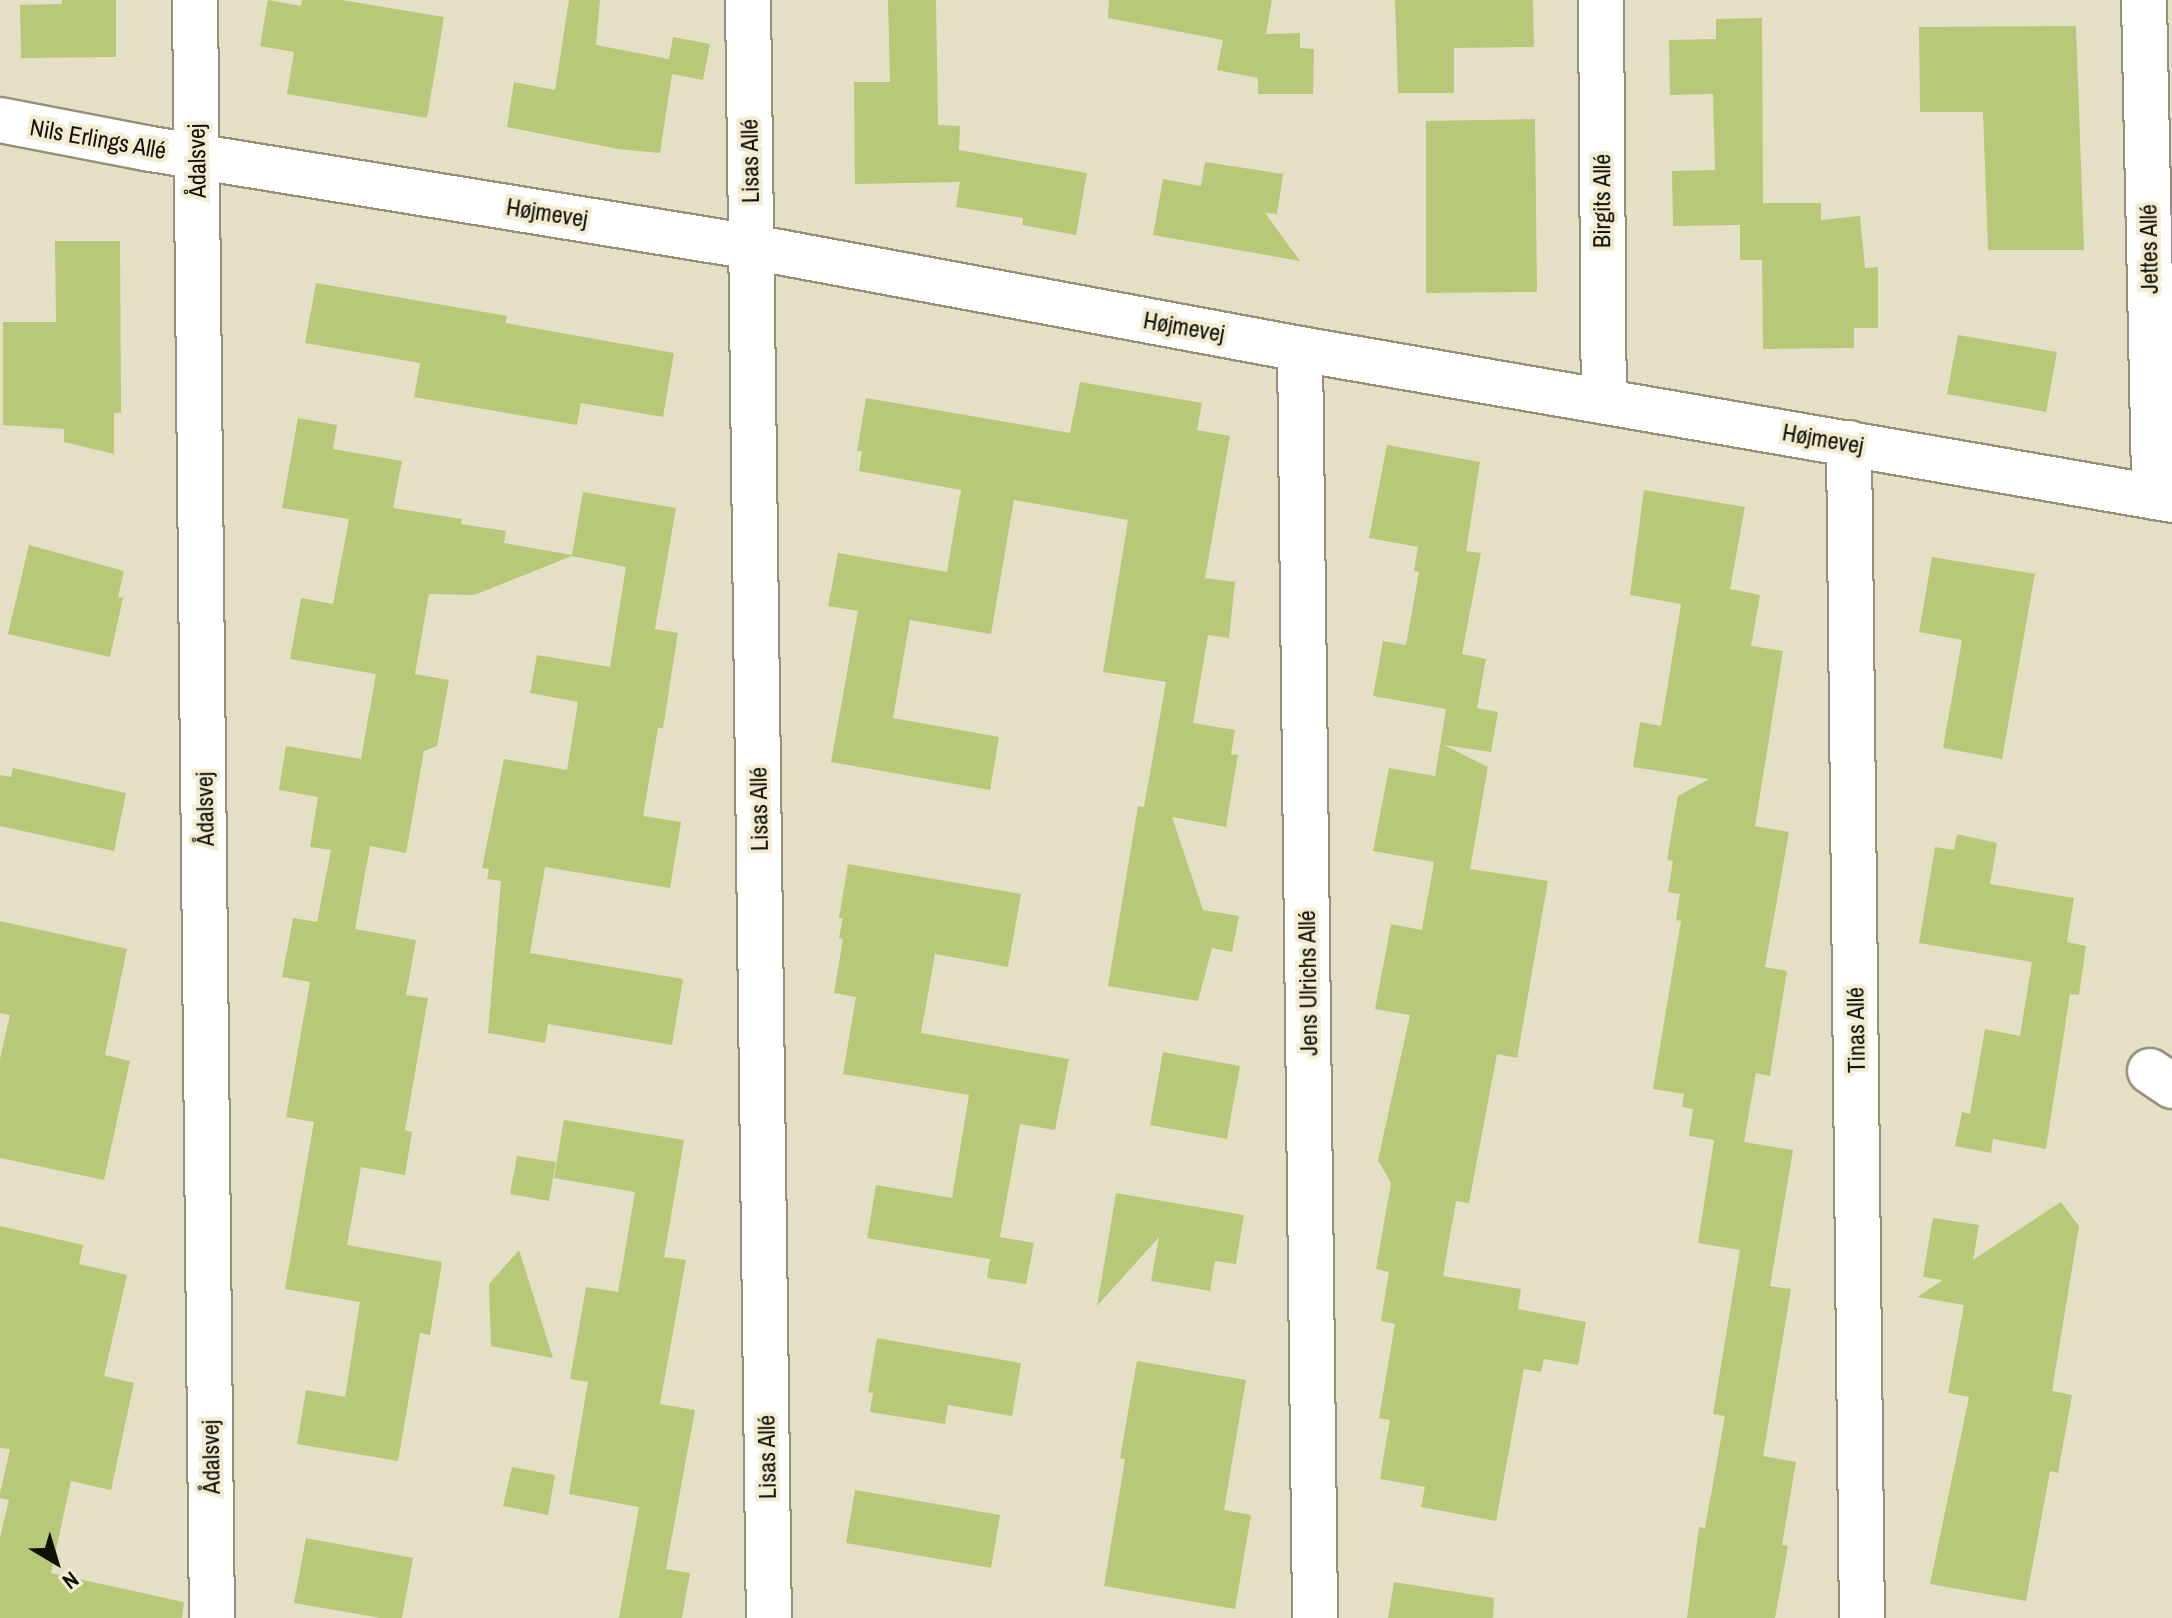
<!DOCTYPE html>
<meta charset="utf-8">
<style>
body{margin:0}
#map{position:relative;width:2172px;height:1618px;overflow:hidden;background:#e5e0c5;font-family:"Archivo Narrow",sans-serif}
div>[style]{position:absolute}
[style*='--x']{left:calc(var(--x)*1px);top:calc(var(--y)*1px);width:calc(var(--w)*1px);rotate:calc(var(--a)*1deg)}
.building>*{inset:0;background:#b7c879}
.roads{filter:drop-shadow(2px 0 #959077) drop-shadow(-2px 0 #959077) drop-shadow(0 2px #959077) drop-shadow(0 -2px #959077)}
.minor>*{height:44px;margin:-22px;padding:0 22px;transform-origin:22px;border-radius:22px;background:#fff}
span{translate:-50% -50%;white-space:nowrap;text-align:center;line-height:1.15;-webkit-text-stroke:8px #f2edd2;paint-order:stroke}
.street-label{font-size:24px;color:#110f06}
.north{position:absolute;left:16px;top:1522px;width:80px;height:80px;-webkit-text-stroke:6px #f2edd2;paint-order:stroke;rotate:142deg;font-size:22px;font-weight:700;line-height:32px;text-align:center;color:#110f06}
.north::after{content:'';display:block;margin:auto;width:28px;height:36px;background:#110f06;clip-path:polygon(50% 0,100% 100%,50% 72%,0 100%)}
</style>
<div id="map">
<div class="building">
<div style="clip-path:polygon(62px 0,116px 0,116px 57px,21px 58px,20px 5px,62px 4px)"></div>
<div style="clip-path:polygon(268px 0,301px 6px,302px 0,342px 0,444px 17px,427px 118px,287px 94px,294px 52px,260px 46px)"></div>
<div style="clip-path:polygon(569px 0,600px 0,596px 45px,669px 59px,673px 37px,710px 44px,703px 80px,672px 74px,660px 153px,618px 149px,507px 127px,514px 82px,555px 90px)"></div>
<div style="clip-path:polygon(888px 0,936px 0,938px 125px,960px 126px,959px 150px,1087px 173px,1076px 235px,1022px 225px,1023px 218px,956px 207px,960px 182px,855px 184px,854px 82px,890px 82px)"></div>
<div style="clip-path:polygon(1109px 0,1272px 0,1266px 34px,1300px 33px,1300px 48px,1314px 49px,1313px 94px,1258px 94px,1258px 78px,1217px 70px,1223px 40px,1108px 18px)"></div>
<div style="clip-path:polygon(1395px 0,1533px 0,1534px 47px,1454px 48px,1454px 93px,1398px 93px)"></div>
<div style="clip-path:polygon(1762px 18px,1763px 203px,1821px 203px,1821px 220px,1860px 216px,1865px 268px,1878px 267px,1878px 328px,1854px 328px,1854px 348px,1763px 349px,1762px 260px,1740px 260px,1740px 225px,1673px 226px,1672px 171px,1715px 170px,1713px 94px,1670px 95px,1669px 40px,1716px 39px,1716px 19px)"></div>
<div style="clip-path:polygon(2076px 26px,2084px 250px,1988px 250px,1983px 112px,1920px 112px,1919px 27px)"></div>
<div style="clip-path:polygon(1535px 119px,1537px 292px,1426px 293px,1426px 121px)"></div>
<div style="clip-path:polygon(1205px 162px,1283px 174px,1277px 214px,1265px 213px,1300px 261px,1153px 235px,1163px 179px,1201px 186px)"></div>
<div style="clip-path:polygon(55px 241px,120px 241px,121px 413px,114px 413px,114px 454px,64px 442px,64px 429px,3px 425px,3px 322px,56px 322px)"></div>
<div style="clip-path:polygon(316px 283px,507px 316px,505px 323px,674px 353px,663px 417px,581px 403px,577px 425px,414px 397px,420px 363px,305px 343px)"></div>
<div style="clip-path:polygon(1958px 335px,2057px 352px,2046px 412px,1947px 394px)"></div>
<div style="clip-path:polygon(1080px 382px,1202px 403px,1197px 430px,1230px 436px,1205px 578px,1235px 582px,1229px 638px,1208px 635px,1193px 723px,1235px 730px,1231px 754px,1238px 755px,1226px 827px,1172px 817px,1203px 910px,1239px 916px,1232px 952px,1212px 948px,1198px 1001px,1108px 986px,1138px 806px,1144px 807px,1166px 682px,1103px 672px,1128px 520px,1014px 500px,991px 634px,910px 620px,893px 718px,999px 737px,990px 790px,831px 762px,858px 611px,828px 606px,838px 553px,947px 572px,961px 490px,859px 471px,862px 451px,857px 451px,866px 398px,1070px 433px)"></div>
<div style="clip-path:polygon(298px 418px,337px 425px,333px 449px,402px 461px,393px 508px,462px 519px,461px 524px,506px 531px,504px 543px,572px 555px,583px 492px,676px 508px,655px 629px,678px 633px,663px 728px,658px 728px,643px 816px,681px 822px,670px 888px,545px 867px,530px 953px,683px 979px,672px 1045px,548px 1024px,545px 1043px,488px 1033px,501px 881px,487px 879px,489px 869px,482px 868px,504px 759px,567px 770px,578px 702px,530px 693px,537px 655px,610px 667px,626px 567px,572px 556px,474px 595px,429px 594px,415px 674px,449px 680px,437px 746px,424px 751px,406px 853px,370px 846px,355px 929px,416px 940px,406px 995px,428px 998px,405px 1130px,412px 1132px,405px 1175px,361px 1167px,347px 1245px,442px 1262px,430px 1335px,420px 1333px,398px 1461px,297px 1444px,306px 1390px,345px 1397px,360px 1302px,285px 1289px,314px 1122px,286px 1117px,310px 982px,282px 977px,293px 918px,317px 922px,331px 850px,310px 847px,318px 797px,279px 790px,286px 746px,361px 759px,376px 674px,290px 659px,301px 598px,333px 604px,349px 519px,282px 508px)"></div>
<div style="clip-path:polygon(1387px 445px,1480px 462px,1466px 551px,1481px 553px,1462px 654px,1486px 659px,1477px 708px,1498px 712px,1491px 752px,1444px 745px,1488px 767px,1470px 869px,1548px 881px,1517px 1058px,1497px 1054px,1469px 1203px,1456px 1201px,1443px 1276px,1521px 1289px,1518px 1309px,1586px 1322px,1578px 1365px,1544px 1359px,1541px 1372px,1524px 1369px,1496px 1521px,1421px 1507px,1425px 1487px,1380px 1479px,1390px 1420px,1379px 1418px,1395px 1324px,1381px 1321px,1389px 1272px,1376px 1269px,1391px 1183px,1378px 1160px,1410px 1015px,1375px 1009px,1391px 924px,1422px 930px,1434px 862px,1373px 851px,1389px 768px,1435px 776px,1446px 709px,1373px 696px,1383px 641px,1406px 645px,1419px 572px,1414px 571px,1418px 547px,1369px 538px)"></div>
<div style="clip-path:polygon(1644px 490px,1745px 507px,1730px 589px,1760px 595px,1751px 646px,1783px 651px,1755px 826px,1789px 832px,1765px 967px,1787px 971px,1770px 1076px,1756px 1073px,1744px 1142px,1793px 1150px,1770px 1286px,1791px 1289px,1763px 1456px,1796px 1462px,1782px 1545px,1788px 1546px,1775px 1618px,1687px 1618px,1699px 1527px,1705px 1528px,1725px 1416px,1713px 1414px,1740px 1250px,1698px 1243px,1714px 1140px,1689px 1136px,1693px 1109px,1682px 1107px,1684px 1094px,1653px 1089px,1681px 921px,1676px 920px,1680px 894px,1668px 892px,1673px 861px,1667px 860px,1678px 796px,1709px 779px,1633px 767px,1640px 722px,1661px 726px,1681px 604px,1630px 595px)"></div>
<div style="clip-path:polygon(29px 545px,124px 571px,118px 597px,123px 598px,110px 657px,8px 634px)"></div>
<div style="clip-path:polygon(1932px 557px,2035px 574px,2002px 759px,1943px 748px,1962px 640px,1919px 632px)"></div>
<div style="clip-path:polygon(13px 768px,126px 793px,114px 851px,0 826px,0 775px,11px 777px)"></div>
<div style="clip-path:polygon(1957px 834px,1997px 843px,1990px 884px,2074px 898px,2067px 942px,2086px 946px,2079px 995px,2070px 994px,2046px 1149px,1993px 1139px,1991px 1153px,1955px 1146px,1962px 1112px,1970px 1114px,1985px 1029px,2020px 1036px,2032px 962px,1919px 943px,1935px 847px,1954px 850px)"></div>
<div style="clip-path:polygon(848px 864px,1021px 894px,1008px 967px,935px 954px,921px 1033px,1069px 1059px,1055px 1130px,1020px 1124px,1000px 1237px,1034px 1243px,1026px 1284px,987px 1278px,990px 1259px,867px 1238px,876px 1185px,952px 1198px,969px 1095px,843px 1074px,856px 997px,834px 993px,843px 939px,839px 938px,843px 918px,839px 918px)"></div>
<div style="clip-path:polygon(0 921px,127px 949px,105px 1055px,130px 1061px,104px 1180px,0 1158px,0 1059px,10px 1015px,0 1013px)"></div>
<div style="clip-path:polygon(1163px 1052px,1240px 1066px,1227px 1139px,1150px 1125px)"></div>
<div style="clip-path:polygon(564px 1120px,684px 1140px,664px 1257px,686px 1260px,660px 1404px,695px 1410px,666px 1569px,690px 1573px,682px 1618px,619px 1618px,639px 1507px,569px 1494px,588px 1382px,570px 1379px,586px 1287px,618px 1292px,635px 1192px,554px 1178px)"></div>
<div style="clip-path:polygon(517px 1156px,556px 1162px,549px 1201px,510px 1194px)"></div>
<div style="clip-path:polygon(1116px 1193px,1244px 1215px,1236px 1264px,1215px 1261px,1210px 1291px,1151px 1281px,1159px 1237px,1097px 1306px)"></div>
<div style="clip-path:polygon(2061px 1202px,2079px 1226px,2052px 1391px,2072px 1395px,2058px 1473px,2050px 1471px,2026px 1601px,1930px 1584px,1969px 1397px,1948px 1393px,1964px 1305px,1917px 1297px,1943px 1280px,1923px 1277px,1933px 1218px,1979px 1225px,1973px 1260px)"></div>
<div style="clip-path:polygon(0 1226px,83px 1245px,79px 1264px,127px 1275px,104px 1376px,134px 1383px,111px 1490px,71px 1481px,51px 1573px,184px 1602px,182px 1618px,0 1618px,0 1538px,9px 1500px,0 1498px,0 1493px,10px 1449px,0 1448px)"></div>
<div style="clip-path:polygon(519px 1250px,553px 1358px,491px 1346px,489px 1284px)"></div>
<div style="clip-path:polygon(877px 1338px,1021px 1363px,1012px 1416px,948px 1405px,945px 1424px,870px 1412px,873px 1393px,868px 1392px)"></div>
<div style="clip-path:polygon(1137px 1361px,1246px 1380px,1224px 1510px,1251px 1515px,1235px 1609px,1104px 1586px,1125px 1459px,1120px 1458px)"></div>
<div style="clip-path:polygon(512px 1467px,555px 1475px,548px 1515px,503px 1506px)"></div>
<div style="clip-path:polygon(855px 1490px,1000px 1515px,991px 1568px,846px 1543px)"></div>
<div style="clip-path:polygon(306px 1538px,413px 1558px,402px 1618px,381px 1618px,294px 1603px)"></div>
<div style="clip-path:polygon(1394px 1582px,1494px 1598px,1493px 1618px,1388px 1618px)"></div>
</div>
<div class="roads">
<div class="minor">
<div style="--x:195;--y:0;--w:1618;--a:89.4"></div>
<div style="--x:748;--y:0;--w:1618;--a:89.26"></div>
<div style="--x:1601;--y:0;--w:401;--a:89.6"></div>
<div style="--x:2144;--y:0;--w:497;--a:88.8"></div>
<div style="--x:0;--y:120;--w:148;--a:10.9"></div>
<div style="--x:145;--y:148;--w:615;--a:9.26"></div>
<div style="--x:752;--y:247;--w:557;--a:10.54"></div>
<div style="--x:1300;--y:349;--w:885;--a:9.82"></div>
<div style="--x:1300;--y:349;--w:1269;--a:89.32"></div>
<div style="--x:1849;--y:443;--w:1175;--a:89.37"></div>
<div style="--x:2150;--y:1071;--w:27;--a:34"></div>
</div>
</div>
<div class="street-label">
<span style="left:98px;top:139px;rotate:10deg">Nils Erlings Allé</span>
<span style="left:197px;top:161px;rotate:-91deg">Ådalsvej</span>
<span style="left:750px;top:161px;rotate:-91deg">Lisas Allé</span>
<span style="left:1602px;top:201px;rotate:-90deg">Birgits Allé</span>
<span style="left:547px;top:213px;rotate:9deg">Højmevej</span>
<span style="left:2149px;top:249px;rotate:-91deg">Jettes Allé</span>
<span style="left:1184px;top:327px;rotate:10deg">Højmevej</span>
<span style="left:1823px;top:439px;rotate:10deg">Højmevej</span>
<span style="left:205px;top:809px;rotate:-91deg">Ådalsvej</span>
<span style="left:759px;top:809px;rotate:-91deg">Lisas Allé</span>
<span style="left:1308px;top:983px;rotate:-91deg">Jens Ulrichs Allé</span>
<span style="left:1856px;top:1030px;rotate:-91deg">Tinas Allé</span>
<span style="left:211px;top:1457px;rotate:-91deg">Ådalsvej</span>
<span style="left:767px;top:1457px;rotate:-91deg">Lisas Allé</span>
</div>
<div class="north">N</div>
</div>
